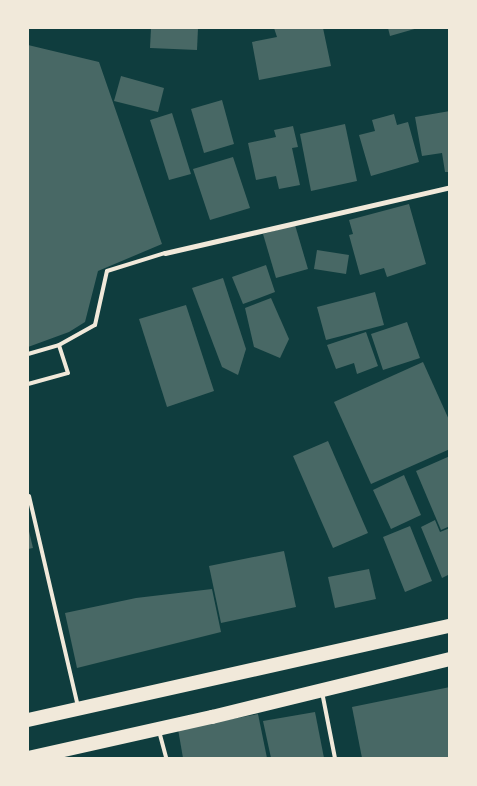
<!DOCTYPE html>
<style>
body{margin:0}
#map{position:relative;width:477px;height:786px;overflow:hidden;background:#0f3d3e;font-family:Raleway,sans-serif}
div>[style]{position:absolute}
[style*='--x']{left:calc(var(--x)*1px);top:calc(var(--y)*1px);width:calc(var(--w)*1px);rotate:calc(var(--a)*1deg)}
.building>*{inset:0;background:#486865}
.service>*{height:4px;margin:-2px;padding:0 2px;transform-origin:2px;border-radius:2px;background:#f1e9da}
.minor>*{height:5px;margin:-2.5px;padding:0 2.5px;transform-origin:2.5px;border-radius:2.5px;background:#f1e9da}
.trunk>*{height:14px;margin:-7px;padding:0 7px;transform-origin:7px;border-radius:7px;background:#f1e9da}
span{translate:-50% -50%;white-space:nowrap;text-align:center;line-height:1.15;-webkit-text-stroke:4.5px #f1e9da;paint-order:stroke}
.frame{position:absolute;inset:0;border:29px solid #f1e9da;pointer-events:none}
</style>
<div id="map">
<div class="building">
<div style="clip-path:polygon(151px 28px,198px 28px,197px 50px,150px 48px)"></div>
<div style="clip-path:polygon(274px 28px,323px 28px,331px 66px,259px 80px,252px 42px,277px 37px)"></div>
<div style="clip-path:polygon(388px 28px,418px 28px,390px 36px)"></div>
<div style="clip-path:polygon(28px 45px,99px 62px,162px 244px,98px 271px,85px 322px,69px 332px,28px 347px)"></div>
<div style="clip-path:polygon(121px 76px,164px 88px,158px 112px,114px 101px)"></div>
<div style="clip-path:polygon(222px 100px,234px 144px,204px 153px,191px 109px)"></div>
<div style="clip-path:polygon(450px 111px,450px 172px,445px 172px,442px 153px,422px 156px,415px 117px)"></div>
<div style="clip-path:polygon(172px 113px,191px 174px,169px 180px,150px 120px)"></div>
<div style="clip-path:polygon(394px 114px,397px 125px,408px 122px,419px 162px,371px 176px,359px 135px,375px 131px,372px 120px)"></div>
<div style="clip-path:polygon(345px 124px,357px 181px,311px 191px,300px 134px)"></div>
<div style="clip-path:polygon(293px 126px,298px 147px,292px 148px,300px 185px,279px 189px,276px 176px,256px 180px,248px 143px,276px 137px,274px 130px)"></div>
<div style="clip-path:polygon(233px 157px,250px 208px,210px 220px,193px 169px)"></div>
<div style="clip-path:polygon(409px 204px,426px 264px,387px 277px,384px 268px,360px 275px,349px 235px,353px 234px,349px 220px)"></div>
<div style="clip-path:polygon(295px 225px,308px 269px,276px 278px,263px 234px)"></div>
<div style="clip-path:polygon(317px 250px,349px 255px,346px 274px,314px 269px)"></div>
<div style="clip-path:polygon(266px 265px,275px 292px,243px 304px,232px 277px)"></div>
<div style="clip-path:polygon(223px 278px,246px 349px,238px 375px,222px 367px,192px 288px)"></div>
<div style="clip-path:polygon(375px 292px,384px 325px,326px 340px,317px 307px)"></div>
<div style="clip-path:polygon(271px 298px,289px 339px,280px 358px,254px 347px,245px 308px)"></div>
<div style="clip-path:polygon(186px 305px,214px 391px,167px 407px,139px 319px)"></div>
<div style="clip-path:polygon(407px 322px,420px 358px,383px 370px,371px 334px)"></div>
<div style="clip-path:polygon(366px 332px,378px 366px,357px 374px,354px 363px,336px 369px,327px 345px)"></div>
<div style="clip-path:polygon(423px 362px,450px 422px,450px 449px,371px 484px,334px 402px)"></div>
<div style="clip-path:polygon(328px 441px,368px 533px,333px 548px,293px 456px)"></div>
<div style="clip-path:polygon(450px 456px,450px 526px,441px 530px,416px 471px)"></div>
<div style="clip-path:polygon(404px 475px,421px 515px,391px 529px,373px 490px)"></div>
<div style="clip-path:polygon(435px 520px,440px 532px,450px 528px,450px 574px,442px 578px,421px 527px)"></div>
<div style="clip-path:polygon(410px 526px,432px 581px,405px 592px,383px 537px)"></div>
<div style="clip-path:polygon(28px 527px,33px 548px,28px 549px)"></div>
<div style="clip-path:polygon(284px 551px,296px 607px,221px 623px,209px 566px)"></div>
<div style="clip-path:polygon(369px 569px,376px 599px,335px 608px,328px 577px)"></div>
<div style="clip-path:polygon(212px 589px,221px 632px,77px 668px,65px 613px,136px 598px)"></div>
<div style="clip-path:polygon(450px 687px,450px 758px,362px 758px,352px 707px)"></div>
<div style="clip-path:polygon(315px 712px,324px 758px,271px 758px,263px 721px)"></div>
<div style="clip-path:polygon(258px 714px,267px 758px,183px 758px,178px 729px)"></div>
</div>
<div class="service">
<div style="--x:28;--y:354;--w:32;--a:-16"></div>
<div style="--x:59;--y:345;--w:41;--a:-29.1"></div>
<div style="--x:95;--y:325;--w:55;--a:-77.5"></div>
<div style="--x:107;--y:271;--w:61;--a:-17.2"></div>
<div style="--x:28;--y:384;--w:41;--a:-15.4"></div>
<div style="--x:68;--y:373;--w:29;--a:-108"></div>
<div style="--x:29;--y:496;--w:216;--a:76.9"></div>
<div style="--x:322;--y:692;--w:67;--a:78.9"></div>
<div style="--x:159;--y:731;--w:28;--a:75"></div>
</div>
<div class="minor">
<div style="--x:165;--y:253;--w:293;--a:-13"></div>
</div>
<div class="trunk">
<div style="--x:28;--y:720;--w:432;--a:-12.6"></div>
<div style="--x:28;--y:758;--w:189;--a:-12.6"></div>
<div style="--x:212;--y:717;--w:245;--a:-13.7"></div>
</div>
<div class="frame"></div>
</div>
